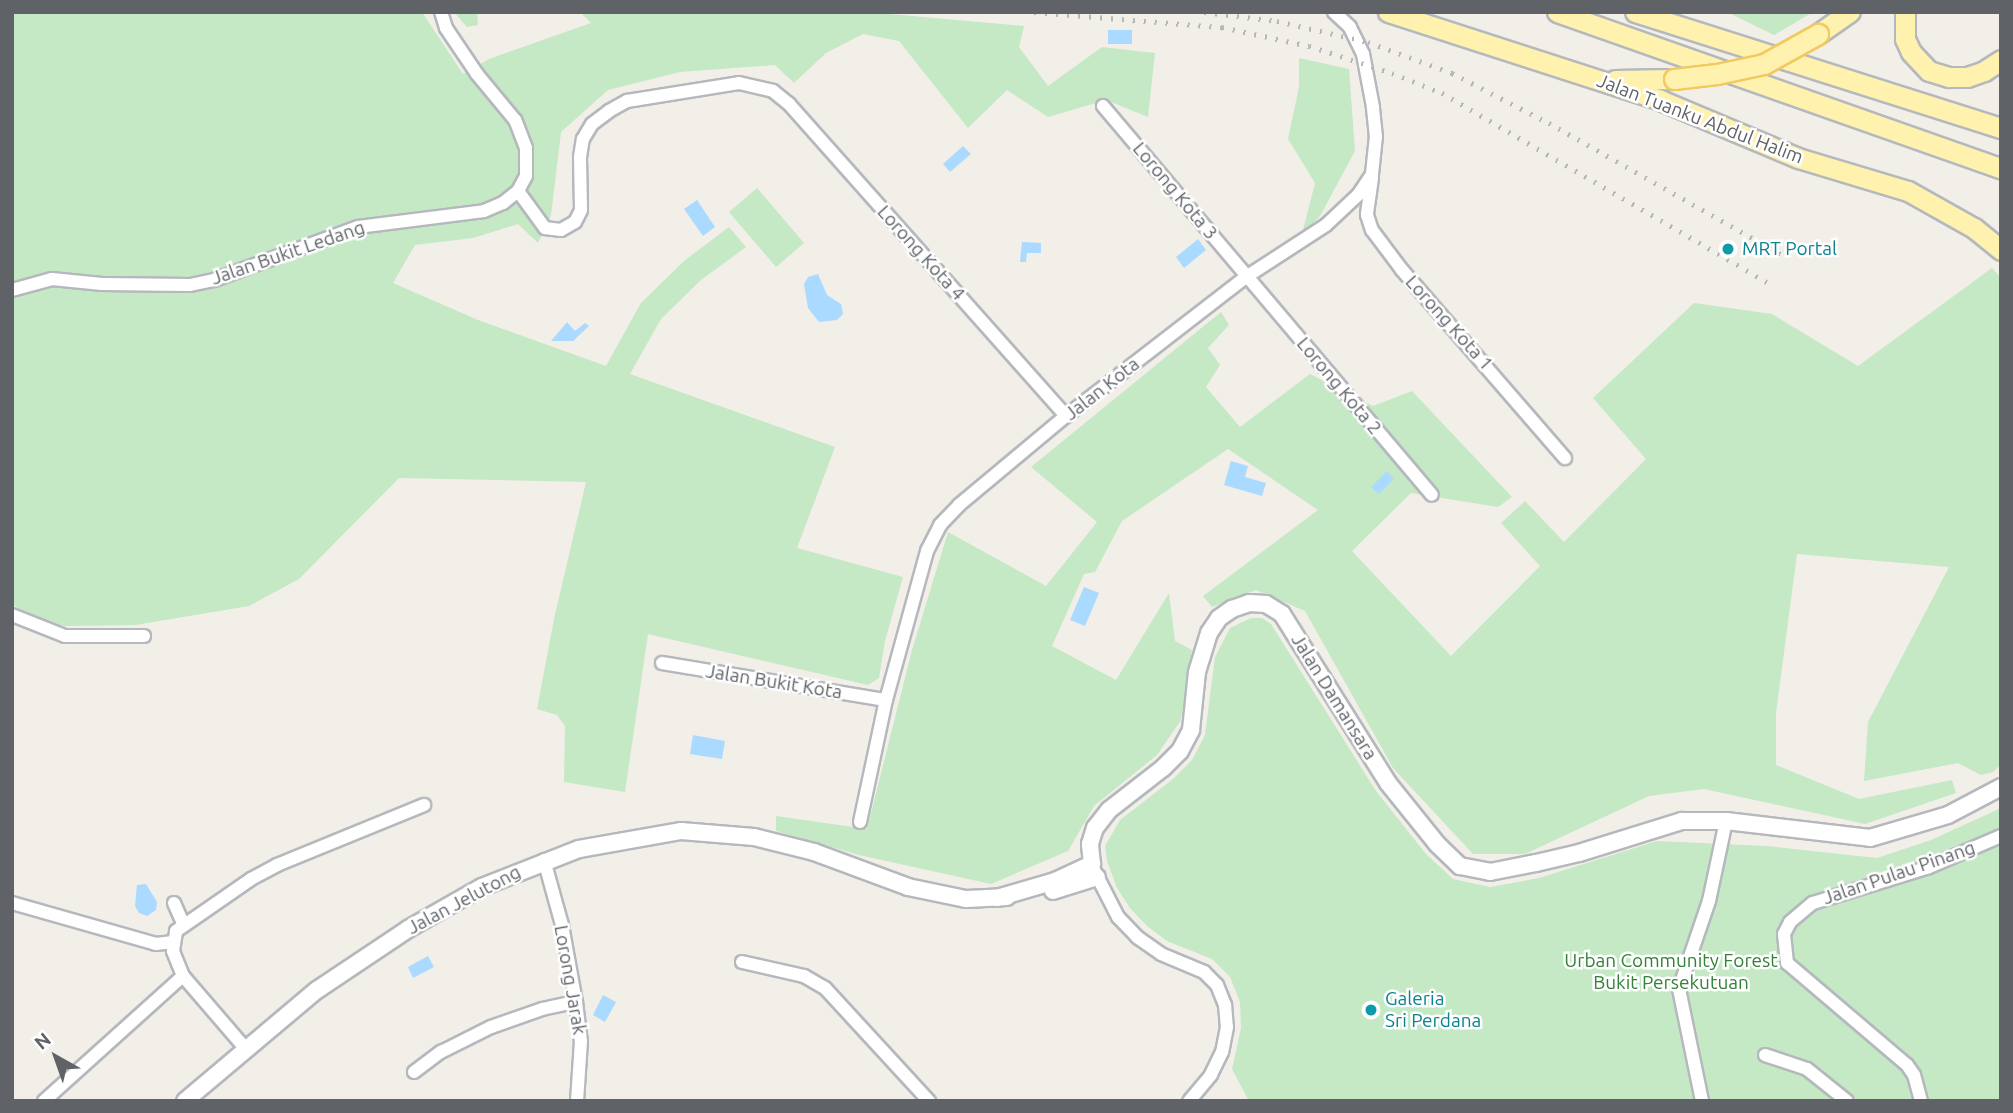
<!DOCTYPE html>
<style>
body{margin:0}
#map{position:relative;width:2013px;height:1113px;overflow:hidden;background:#f1efe8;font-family:Ubuntu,sans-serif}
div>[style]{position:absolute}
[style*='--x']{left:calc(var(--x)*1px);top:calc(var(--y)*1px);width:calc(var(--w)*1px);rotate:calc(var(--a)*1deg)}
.green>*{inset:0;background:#c5e8c5}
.water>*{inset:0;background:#aadaff}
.roads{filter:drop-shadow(2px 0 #b5b8bc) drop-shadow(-2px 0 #b5b8bc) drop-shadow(0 2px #b5b8bc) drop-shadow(0 -2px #b5b8bc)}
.minor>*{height:12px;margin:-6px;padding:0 6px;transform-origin:6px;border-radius:6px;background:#fff}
.tertiary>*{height:16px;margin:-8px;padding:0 8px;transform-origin:8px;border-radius:8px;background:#fff}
.primary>*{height:19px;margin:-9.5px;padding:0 9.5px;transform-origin:9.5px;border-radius:9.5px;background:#fff2af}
.rail>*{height:4.5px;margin-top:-2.25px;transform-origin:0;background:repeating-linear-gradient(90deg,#b6b7b8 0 2px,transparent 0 11px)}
.bridges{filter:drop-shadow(2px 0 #f2c960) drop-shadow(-2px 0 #f2c960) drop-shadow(0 2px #f2c960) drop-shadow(0 -2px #f2c960)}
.primary-bridge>*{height:19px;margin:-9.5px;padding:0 9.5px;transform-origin:9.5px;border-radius:9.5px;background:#fff2af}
.dots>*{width:19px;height:19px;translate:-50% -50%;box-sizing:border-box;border:4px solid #fff;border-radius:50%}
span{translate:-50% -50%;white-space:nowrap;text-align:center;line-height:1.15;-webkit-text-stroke:5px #fff;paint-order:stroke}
.street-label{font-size:19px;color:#5f6368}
.culture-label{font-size:19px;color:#0d838f}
.left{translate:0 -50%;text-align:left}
.park-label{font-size:19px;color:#348238}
.frame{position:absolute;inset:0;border:14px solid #5f6368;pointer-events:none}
.north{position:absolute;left:21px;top:1022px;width:70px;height:70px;-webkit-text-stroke:5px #fff;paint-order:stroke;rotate:320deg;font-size:19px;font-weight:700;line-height:28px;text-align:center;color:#5f6368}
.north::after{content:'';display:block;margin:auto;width:24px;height:32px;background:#5f6368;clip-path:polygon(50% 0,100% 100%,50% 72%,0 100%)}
</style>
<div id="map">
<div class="green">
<div style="clip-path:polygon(12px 12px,422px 12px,463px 74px,489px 59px,591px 23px,580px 12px,867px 12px,1024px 26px,1019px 47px,1048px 86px,1102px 47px,1155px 53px,1148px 117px,1106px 100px,1048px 117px,1007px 90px,968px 128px,899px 41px,863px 34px,826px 53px,794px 83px,775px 65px,680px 72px,608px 90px,561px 132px,551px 215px,538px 243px,518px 224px,473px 238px,415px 245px,393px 283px,478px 320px,606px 366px,641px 303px,684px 261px,729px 227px,746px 247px,701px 280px,661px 319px,630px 374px,835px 447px,797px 548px,903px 577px,885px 641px,879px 678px,868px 685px,648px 634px,625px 792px,564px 782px,565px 726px,557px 715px,537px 709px,554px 619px,586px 482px,399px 478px,299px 579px,249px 606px,135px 625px,65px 626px,29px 616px,12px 604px)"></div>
<div style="clip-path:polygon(454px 12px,477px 12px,478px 25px,467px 27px)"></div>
<div style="clip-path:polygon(1727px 12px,1813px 12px,1774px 35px)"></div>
<div style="clip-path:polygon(1299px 58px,1349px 69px,1355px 151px,1320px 216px,1302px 234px,1315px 183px,1288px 139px,1299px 87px)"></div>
<div style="clip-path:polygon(757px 188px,804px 243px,776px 267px,729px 212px)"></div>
<div style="clip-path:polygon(1992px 268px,2001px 278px,2001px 764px,1993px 772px,1981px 775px,1958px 763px,1864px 781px,1868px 722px,1949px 567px,1797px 554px,1776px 713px,1776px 765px,1859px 799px,1952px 780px,1956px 793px,1865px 824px,1704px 789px,1649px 796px,1525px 854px,1473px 854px,1393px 768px,1305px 611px,1256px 590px,1212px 607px,1203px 596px,1318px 510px,1228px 449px,1122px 521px,1095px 572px,1084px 574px,1052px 646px,1116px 680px,1169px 593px,1175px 641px,1192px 650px,1181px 720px,1157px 755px,1094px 806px,1068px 851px,991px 884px,859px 855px,776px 831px,776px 816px,867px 829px,912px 650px,948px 532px,1046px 586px,1097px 522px,1031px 467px,1221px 312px,1229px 325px,1208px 348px,1220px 365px,1206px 387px,1240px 427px,1310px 374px,1373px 406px,1412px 391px,1512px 497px,1498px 507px,1411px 493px,1352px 551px,1451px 656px,1540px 566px,1501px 523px,1525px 501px,1564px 542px,1646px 459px,1593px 398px,1694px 303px,1772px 314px,1858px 366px)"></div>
<div style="clip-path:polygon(1251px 618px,1262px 618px,1271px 624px,1376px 791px,1426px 854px,1453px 879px,1490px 887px,1539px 878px,1657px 841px,1767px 846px,1877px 858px,1931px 840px,2001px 808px,2001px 1101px,1249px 1101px,1232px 1069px,1241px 1028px,1240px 1002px,1230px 977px,1212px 959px,1167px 941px,1147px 926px,1130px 908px,1117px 888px,1107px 861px,1105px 846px,1120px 820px,1173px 779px,1192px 760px,1205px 735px,1215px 657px,1230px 628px)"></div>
</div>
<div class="water">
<div style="clip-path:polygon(1108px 30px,1132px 30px,1132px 44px,1108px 44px)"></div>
<div style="clip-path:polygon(963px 146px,971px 154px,950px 172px,943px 164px)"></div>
<div style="clip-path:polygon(697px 200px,715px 227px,703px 236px,684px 209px)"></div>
<div style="clip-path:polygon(1198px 239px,1206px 250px,1184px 268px,1176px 257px)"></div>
<div style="clip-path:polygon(1022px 242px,1041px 243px,1041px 253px,1027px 253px,1026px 262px,1020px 262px)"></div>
<div style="clip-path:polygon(818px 274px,827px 295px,841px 304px,843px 314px,837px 320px,819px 322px,808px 308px,804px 284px,808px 277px)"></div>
<div style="clip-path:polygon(567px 322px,575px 331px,585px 323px,589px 326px,573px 341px,551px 341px)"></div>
<div style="clip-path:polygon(1231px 461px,1248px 466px,1245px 477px,1266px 483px,1262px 496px,1224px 485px)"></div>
<div style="clip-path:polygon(1387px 471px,1394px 479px,1379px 494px,1371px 487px)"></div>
<div style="clip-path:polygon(1084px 587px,1099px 593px,1085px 626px,1070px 620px)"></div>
<div style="clip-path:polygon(693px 735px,725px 741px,722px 759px,690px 754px)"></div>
<div style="clip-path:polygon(146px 884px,157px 902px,156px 910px,147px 916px,139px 913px,135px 906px,137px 885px)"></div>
<div style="clip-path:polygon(428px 956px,434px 967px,413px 978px,408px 967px)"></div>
<div style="clip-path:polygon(603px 995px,616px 1002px,605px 1022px,593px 1015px)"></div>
</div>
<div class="roads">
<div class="minor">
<div style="--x:1103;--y:106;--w:509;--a:49.78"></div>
<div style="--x:1372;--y:178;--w:37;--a:98"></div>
<div style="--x:1367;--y:215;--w:16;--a:72"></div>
<div style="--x:1372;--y:230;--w:50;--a:53.1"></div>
<div style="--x:1402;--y:270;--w:249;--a:49.1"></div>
<div style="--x:518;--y:191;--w:46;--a:53.9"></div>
<div style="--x:545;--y:228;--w:16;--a:7"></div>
<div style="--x:561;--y:230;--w:16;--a:-30"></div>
<div style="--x:575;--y:222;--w:13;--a:-63"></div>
<div style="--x:581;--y:210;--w:53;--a:-91.1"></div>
<div style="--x:580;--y:157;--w:18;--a:-81"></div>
<div style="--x:583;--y:139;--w:17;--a:-59"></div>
<div style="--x:592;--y:124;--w:21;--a:-37"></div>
<div style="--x:609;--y:111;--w:21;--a:-29"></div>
<div style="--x:627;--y:101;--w:113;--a:-9.1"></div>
<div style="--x:739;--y:83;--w:35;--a:13"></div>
<div style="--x:773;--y:91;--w:21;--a:39"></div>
<div style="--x:789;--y:104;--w:417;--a:48.4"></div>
<div style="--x:12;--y:290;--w:41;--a:-15.4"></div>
<div style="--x:52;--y:279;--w:50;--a:5.7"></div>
<div style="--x:102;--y:284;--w:88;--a:0.7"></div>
<div style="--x:190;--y:285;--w:25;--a:-12"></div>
<div style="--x:214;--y:280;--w:153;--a:-20.2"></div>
<div style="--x:358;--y:227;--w:127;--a:-7.2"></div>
<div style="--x:484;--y:211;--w:21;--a:-23"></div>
<div style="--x:503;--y:203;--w:19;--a:-39"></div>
<div style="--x:518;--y:191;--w:17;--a:-62"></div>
<div style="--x:526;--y:176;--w:28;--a:-90"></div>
<div style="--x:526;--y:148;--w:30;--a:-111"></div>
<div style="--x:515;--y:120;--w:60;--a:-129.6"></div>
<div style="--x:477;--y:74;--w:55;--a:-124"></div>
<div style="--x:446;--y:28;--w:17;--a:-107"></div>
<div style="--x:12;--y:615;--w:57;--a:21.6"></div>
<div style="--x:65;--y:636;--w:79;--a:0"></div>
<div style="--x:662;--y:663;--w:227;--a:9.4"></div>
<div style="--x:860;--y:822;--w:125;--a:-78"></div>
<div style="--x:886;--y:700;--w:155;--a:-74.6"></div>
<div style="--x:927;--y:551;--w:29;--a:-63"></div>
<div style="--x:940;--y:525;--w:28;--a:-46"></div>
<div style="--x:959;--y:505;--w:139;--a:-39.8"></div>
<div style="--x:1066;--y:416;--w:227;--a:-37.7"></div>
<div style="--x:1246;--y:277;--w:95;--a:-33"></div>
<div style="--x:1326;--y:225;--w:44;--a:-43.2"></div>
<div style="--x:1358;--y:195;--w:25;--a:-56"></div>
<div style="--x:1372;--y:174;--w:37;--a:-84"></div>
<div style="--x:1376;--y:137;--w:30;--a:-96"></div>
<div style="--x:1373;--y:107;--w:54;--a:-100.7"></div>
<div style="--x:1363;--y:54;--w:30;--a:-116"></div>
<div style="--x:1350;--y:27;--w:22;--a:-137"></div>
<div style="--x:544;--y:860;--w:67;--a:74.5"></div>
<div style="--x:562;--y:925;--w:78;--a:79.7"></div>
<div style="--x:576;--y:1002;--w:39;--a:83"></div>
<div style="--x:581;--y:1041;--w:60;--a:93.8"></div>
<div style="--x:1094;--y:870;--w:53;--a:62.9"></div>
<div style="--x:1118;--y:917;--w:28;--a:46"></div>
<div style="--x:1137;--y:937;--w:29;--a:35"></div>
<div style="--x:1161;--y:954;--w:47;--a:22.7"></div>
<div style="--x:1204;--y:972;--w:18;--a:45"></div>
<div style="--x:1217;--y:985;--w:22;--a:68"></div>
<div style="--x:1225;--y:1005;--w:22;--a:85"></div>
<div style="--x:1227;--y:1027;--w:25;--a:101"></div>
<div style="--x:1222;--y:1052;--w:25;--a:116"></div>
<div style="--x:1211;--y:1075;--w:34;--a:130"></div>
<div style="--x:12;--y:903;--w:150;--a:15.9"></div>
<div style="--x:156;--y:944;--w:17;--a:-7"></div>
<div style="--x:174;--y:903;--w:24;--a:66"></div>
<div style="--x:742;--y:962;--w:64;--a:12.7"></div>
<div style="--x:804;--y:976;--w:24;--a:30"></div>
<div style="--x:825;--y:988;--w:154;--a:47.4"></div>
<div style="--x:245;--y:1048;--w:95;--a:-130.7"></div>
<div style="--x:183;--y:976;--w:27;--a:-112"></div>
<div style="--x:173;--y:951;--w:20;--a:-81"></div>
<div style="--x:176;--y:931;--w:91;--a:-34.7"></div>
<div style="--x:251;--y:879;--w:30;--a:-28"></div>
<div style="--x:277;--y:865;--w:159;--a:-22.2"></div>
<div style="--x:1765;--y:1055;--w:44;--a:18.4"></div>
<div style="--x:1807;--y:1069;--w:51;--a:38.7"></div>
<div style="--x:414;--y:1072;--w:34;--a:-37"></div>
<div style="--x:441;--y:1052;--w:56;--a:-26.6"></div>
<div style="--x:491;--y:1027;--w:54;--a:-19.4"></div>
<div style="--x:542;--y:1009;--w:35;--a:-12"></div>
<div style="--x:44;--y:1101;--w:187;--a:-42"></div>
<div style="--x:1702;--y:1101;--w:114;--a:-101.6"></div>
<div style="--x:1679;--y:989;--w:93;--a:-71.2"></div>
<div style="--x:1709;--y:901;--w:82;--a:-78"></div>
<div style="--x:1921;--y:1101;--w:27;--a:-105"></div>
<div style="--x:1914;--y:1075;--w:12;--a:-125"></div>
<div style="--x:1907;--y:1065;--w:157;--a:-139.6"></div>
<div style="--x:1787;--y:963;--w:29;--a:-96"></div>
<div style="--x:1784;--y:934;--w:13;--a:-63"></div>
<div style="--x:1790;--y:922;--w:30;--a:-40"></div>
<div style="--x:1813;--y:903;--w:121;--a:-17.2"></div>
<div style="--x:1929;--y:867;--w:78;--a:-23.3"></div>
</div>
<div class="tertiary">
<div style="--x:1053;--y:891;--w:46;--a:-17.7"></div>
<div style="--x:997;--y:898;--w:60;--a:-16.3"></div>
<div style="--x:1055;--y:881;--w:41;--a:-24.7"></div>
<div style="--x:1092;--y:864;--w:20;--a:-96"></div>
<div style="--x:1090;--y:844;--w:17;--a:-73"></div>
<div style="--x:1095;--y:828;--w:23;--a:-52"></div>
<div style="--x:1109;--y:810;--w:68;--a:-37.9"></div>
<div style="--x:1163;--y:768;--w:24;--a:-45"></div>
<div style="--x:1180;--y:751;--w:24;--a:-62"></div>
<div style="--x:1191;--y:730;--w:58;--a:-84.1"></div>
<div style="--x:1197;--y:672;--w:41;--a:-72.9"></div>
<div style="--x:1209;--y:633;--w:18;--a:-56"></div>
<div style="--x:1219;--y:618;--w:16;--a:-35"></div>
<div style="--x:1232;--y:609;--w:18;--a:-19"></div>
<div style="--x:1249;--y:603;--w:17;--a:3"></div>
<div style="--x:1266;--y:604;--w:19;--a:32"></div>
<div style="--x:1282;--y:614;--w:199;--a:57.9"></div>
<div style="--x:1388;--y:783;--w:78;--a:51.2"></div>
<div style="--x:1437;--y:844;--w:32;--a:44"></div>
<div style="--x:1460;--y:866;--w:31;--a:11"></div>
<div style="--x:1490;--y:872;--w:47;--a:-11.1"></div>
<div style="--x:1536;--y:863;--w:44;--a:-13.1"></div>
<div style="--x:1579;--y:853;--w:108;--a:-17.3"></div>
<div style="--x:1682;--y:821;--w:44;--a:0"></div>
<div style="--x:1726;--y:821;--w:145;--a:6.7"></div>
<div style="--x:1870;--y:838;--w:81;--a:-16.4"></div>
<div style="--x:1948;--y:815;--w:60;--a:-27.8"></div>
<div style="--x:185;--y:1101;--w:172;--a:-40.1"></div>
<div style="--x:317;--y:990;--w:110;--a:-33.8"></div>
<div style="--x:408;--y:929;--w:85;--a:-29.6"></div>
<div style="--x:482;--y:887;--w:104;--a:-21.4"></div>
<div style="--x:579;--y:849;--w:104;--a:-10"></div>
<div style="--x:681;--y:831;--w:73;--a:4.7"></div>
<div style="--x:754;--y:837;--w:62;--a:14"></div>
<div style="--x:814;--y:852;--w:100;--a:20.4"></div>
<div style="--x:908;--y:887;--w:59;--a:11.7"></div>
<div style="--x:966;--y:899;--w:41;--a:-2.8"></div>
</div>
<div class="primary">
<div style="--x:1388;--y:12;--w:286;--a:17.9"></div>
<div style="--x:1660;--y:100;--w:150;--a:22.8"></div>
<div style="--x:1798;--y:158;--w:115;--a:16.7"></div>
<div style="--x:1908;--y:191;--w:76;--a:29.3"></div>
<div style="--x:1974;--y:228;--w:35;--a:39"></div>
<div style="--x:1557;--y:12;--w:471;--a:19.4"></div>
<div style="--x:1635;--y:12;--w:384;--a:17.6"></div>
<div style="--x:1905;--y:12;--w:27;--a:90"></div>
<div style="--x:1905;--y:39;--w:14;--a:65"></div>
<div style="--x:1911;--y:52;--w:26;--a:47"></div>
<div style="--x:1929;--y:71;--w:21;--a:17"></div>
<div style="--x:1949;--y:77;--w:18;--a:0"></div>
<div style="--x:1967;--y:77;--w:18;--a:-19"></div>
<div style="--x:1984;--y:71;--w:20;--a:-33"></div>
<div style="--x:1818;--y:34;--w:39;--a:-35"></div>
<div style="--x:1615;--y:80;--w:59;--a:-1"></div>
</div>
</div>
<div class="rail">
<div style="--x:1034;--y:12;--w:189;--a:4.6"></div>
<div style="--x:1222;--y:27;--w:89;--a:12.3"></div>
<div style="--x:1309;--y:46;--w:87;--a:18"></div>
<div style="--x:1392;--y:73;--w:54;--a:21.8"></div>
<div style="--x:1442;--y:93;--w:380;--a:30.2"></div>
<div style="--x:1204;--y:12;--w:74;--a:7"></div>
<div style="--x:1277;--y:21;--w:93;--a:13"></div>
<div style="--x:1368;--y:42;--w:90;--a:20.3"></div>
<div style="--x:1452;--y:73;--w:109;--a:27.3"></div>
<div style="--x:1549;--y:123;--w:272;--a:29.5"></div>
</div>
<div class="bridges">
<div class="primary-bridge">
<div style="--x:1674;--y:79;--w:43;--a:-6.6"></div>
<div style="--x:1717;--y:74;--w:48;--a:-12"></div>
<div style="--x:1764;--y:64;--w:62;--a:-29.1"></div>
</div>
</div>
<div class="dots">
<div style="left:1728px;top:249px;background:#0f9aa8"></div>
<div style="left:1371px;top:1010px;background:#0f9aa8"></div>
</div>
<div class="street-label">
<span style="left:1700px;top:119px;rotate:21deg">Jalan Tuanku Abdul Halim</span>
<span style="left:1175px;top:191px;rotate:50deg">Lorong Kota 3</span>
<span style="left:288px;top:253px;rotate:-19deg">Jalan Bukit Ledang</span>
<span style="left:921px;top:253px;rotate:48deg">Lorong Kota 4</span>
<span style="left:1449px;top:323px;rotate:48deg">Lorong Kota 1</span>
<span style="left:1339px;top:386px;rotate:50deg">Lorong Kota 2</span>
<span style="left:1102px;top:389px;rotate:-38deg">Jalan Kota</span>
<span style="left:774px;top:682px;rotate:9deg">Jalan Bukit Kota</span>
<span style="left:1334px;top:697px;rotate:58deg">Jalan Damansara</span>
<span style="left:1899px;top:873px;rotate:-19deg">Jalan Pulau Pinang</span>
<span style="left:464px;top:900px;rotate:-28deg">Jalan Jelutong</span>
<span style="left:570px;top:980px;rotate:80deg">Lorong Jarak</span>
</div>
<div class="culture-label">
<span class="left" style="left:1742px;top:249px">MRT Portal</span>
<span class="left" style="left:1385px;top:1010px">Galeria<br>Sri Perdana</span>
</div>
<div class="park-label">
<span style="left:1671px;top:972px">Urban Community Forest<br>Bukit Persekutuan</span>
</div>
<div class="frame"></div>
<div class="north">N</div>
</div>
